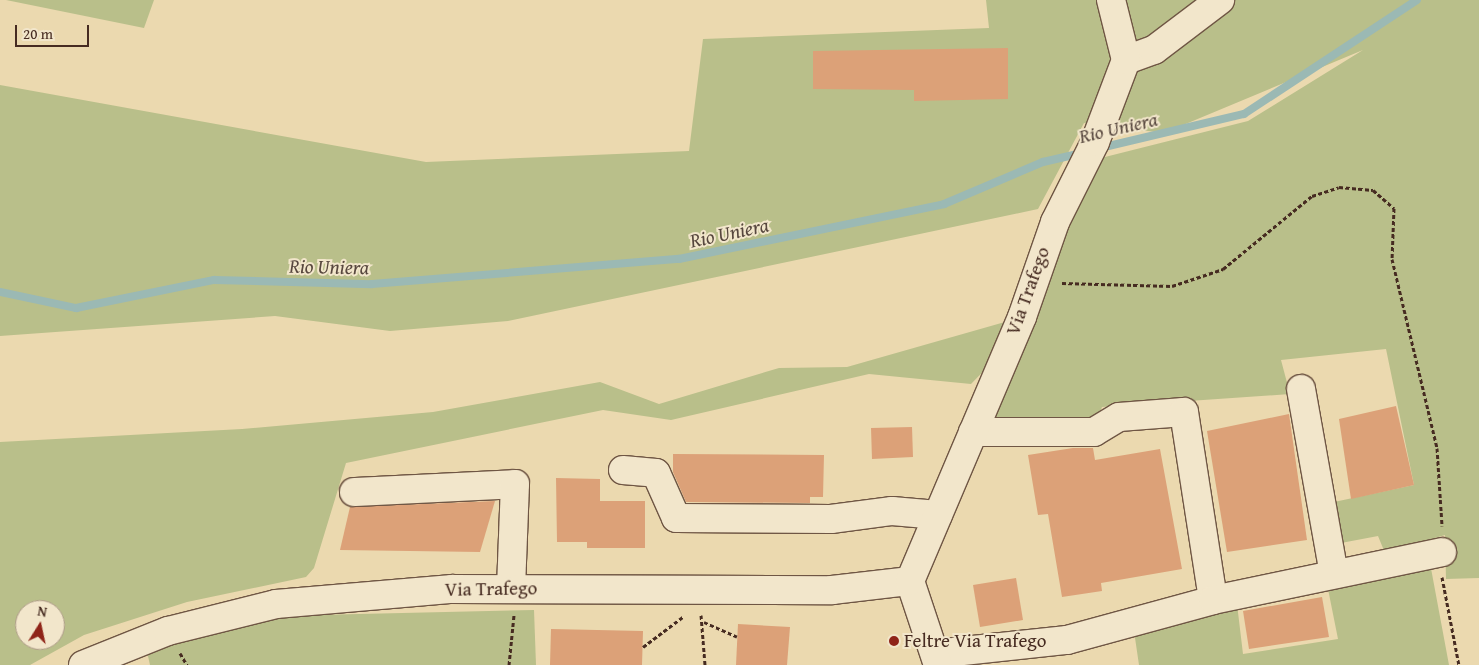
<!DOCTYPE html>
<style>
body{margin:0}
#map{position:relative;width:1479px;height:665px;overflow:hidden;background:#ebd9af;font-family:"Gentium Book Plus",serif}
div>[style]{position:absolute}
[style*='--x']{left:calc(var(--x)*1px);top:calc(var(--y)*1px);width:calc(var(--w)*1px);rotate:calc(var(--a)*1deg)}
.green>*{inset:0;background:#b9bf8a}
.stream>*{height:8px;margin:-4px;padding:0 4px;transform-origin:4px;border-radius:4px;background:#9bb9b4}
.building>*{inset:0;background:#dca178}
.path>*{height:3px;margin-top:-1.5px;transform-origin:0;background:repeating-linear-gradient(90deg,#462b21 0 4px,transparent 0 6.5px)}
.roads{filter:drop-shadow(1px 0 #6f5644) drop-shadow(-1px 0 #6f5644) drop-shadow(0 1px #6f5644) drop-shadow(0 -1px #6f5644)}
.minor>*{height:28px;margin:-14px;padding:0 14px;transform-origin:14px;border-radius:14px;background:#f2e6cb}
.dots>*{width:14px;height:14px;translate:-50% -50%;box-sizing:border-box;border:2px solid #f2e6cb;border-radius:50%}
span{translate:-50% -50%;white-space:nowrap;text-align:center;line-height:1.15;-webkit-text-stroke:4px #f2e6cb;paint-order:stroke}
.street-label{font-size:19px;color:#462b21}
.poi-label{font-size:19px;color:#462b21}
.left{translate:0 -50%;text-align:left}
.water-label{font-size:20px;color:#57473e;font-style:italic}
.north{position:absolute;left:15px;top:600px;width:50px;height:50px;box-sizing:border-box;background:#f2e6cb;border:1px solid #ad9b87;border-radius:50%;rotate:10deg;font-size:14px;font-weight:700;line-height:20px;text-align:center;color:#462b21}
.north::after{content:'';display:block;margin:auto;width:18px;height:22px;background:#8f2418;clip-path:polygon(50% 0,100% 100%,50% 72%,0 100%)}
.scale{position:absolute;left:15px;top:25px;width:74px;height:22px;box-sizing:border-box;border:2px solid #462b21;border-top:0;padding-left:6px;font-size:15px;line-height:18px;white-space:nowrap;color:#462b21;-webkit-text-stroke:4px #f2e6cb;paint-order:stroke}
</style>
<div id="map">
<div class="green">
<div style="clip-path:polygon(6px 0,154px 0,144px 28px)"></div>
<div style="clip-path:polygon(986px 0,1479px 0,1479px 578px,1446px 579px,1445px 535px,1385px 553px,1378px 536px,1341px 543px,1334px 502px,1414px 485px,1386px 349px,1281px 360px,1290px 394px,1102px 407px,1096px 422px,992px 426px,1047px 291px,1045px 273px,1097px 159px,1248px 121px,1363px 50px,1164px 133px,1084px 123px,1038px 209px,508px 321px,390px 331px,275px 316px,0 336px,0 85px,426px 162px,689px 151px,703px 39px,989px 28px)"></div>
<div style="clip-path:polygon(evenodd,1022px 317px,1007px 347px,971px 384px,869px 374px,671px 420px,603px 410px,346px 463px,314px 568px,306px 577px,187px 602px,84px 635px,30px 665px,0 665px,0 442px,242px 429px,433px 412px,600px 382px,659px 404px,779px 368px,847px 367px,1022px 317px,25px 610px,55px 610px,55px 640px,25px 640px,25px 610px)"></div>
<div style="clip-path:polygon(1430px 563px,1449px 665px,1139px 665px,1134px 631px,1237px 604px,1243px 654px,1338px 639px,1327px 584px)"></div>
<div style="clip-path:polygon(534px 610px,536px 665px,150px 665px,146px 647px,273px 616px)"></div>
</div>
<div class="stream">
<div style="--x:1100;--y:148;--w:148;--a:-13.3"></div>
<div style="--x:1244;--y:114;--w:207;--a:-33.4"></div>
<div style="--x:0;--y:292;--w:78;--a:11.9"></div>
<div style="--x:76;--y:308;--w:141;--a:-11.5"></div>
<div style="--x:214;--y:280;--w:158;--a:1.5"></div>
<div style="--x:372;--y:284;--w:308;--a:-4.7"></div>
<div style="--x:679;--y:259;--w:271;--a:-11.7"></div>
<div style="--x:944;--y:204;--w:108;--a:-23"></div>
<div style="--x:1043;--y:162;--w:40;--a:-13"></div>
</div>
<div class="building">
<div style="clip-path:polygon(1008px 48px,1008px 99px,914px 101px,914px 90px,813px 89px,813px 51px)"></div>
<div style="clip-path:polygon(1396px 406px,1414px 485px,1351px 499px,1339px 419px)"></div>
<div style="clip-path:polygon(1289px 414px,1307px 540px,1227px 552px,1207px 431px)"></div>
<div style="clip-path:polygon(912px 427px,913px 457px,872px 459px,871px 428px)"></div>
<div style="clip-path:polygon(1073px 448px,1093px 448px,1095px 460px,1160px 449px,1182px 569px,1101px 583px,1102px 591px,1062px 597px,1048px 514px,1038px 515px,1028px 455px)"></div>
<div style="clip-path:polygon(673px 454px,824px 455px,823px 497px,810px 497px,810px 503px,686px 502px,673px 472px)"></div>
<div style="clip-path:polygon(556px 478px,600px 479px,600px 501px,645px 501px,645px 548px,587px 548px,587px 542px,557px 542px)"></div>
<div style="clip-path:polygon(495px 501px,480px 552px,340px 550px,350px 507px)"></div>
<div style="clip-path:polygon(1016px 578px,1023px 620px,980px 627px,973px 585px)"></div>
<div style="clip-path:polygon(1322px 597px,1329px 637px,1249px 649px,1243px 611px)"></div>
<div style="clip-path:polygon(738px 624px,790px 627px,787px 665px,736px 665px)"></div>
<div style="clip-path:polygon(551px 629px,643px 631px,642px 665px,550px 665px)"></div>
</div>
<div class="path">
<div style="--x:1062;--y:283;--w:110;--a:1.6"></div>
<div style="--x:1172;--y:286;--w:54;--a:-18.4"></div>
<div style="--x:1223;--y:269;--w:115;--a:-39.4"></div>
<div style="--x:1312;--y:196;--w:28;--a:-18"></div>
<div style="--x:1339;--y:187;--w:34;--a:5"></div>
<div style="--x:1373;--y:190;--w:28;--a:41"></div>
<div style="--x:1394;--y:208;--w:51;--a:92.2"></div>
<div style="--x:1392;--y:259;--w:194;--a:76.6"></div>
<div style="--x:1437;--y:448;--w:78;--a:86.3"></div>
<div style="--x:1442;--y:577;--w:90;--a:79.1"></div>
<div style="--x:701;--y:615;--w:50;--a:85.4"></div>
<div style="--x:704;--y:622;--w:36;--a:24"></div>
<div style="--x:643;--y:647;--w:51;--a:-37.1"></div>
<div style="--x:180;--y:653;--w:14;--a:60"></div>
<div style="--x:509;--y:665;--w:50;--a:-84.3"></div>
</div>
<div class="roads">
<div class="minor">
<div style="--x:1126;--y:60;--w:30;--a:-20"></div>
<div style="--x:1154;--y:50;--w:83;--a:-37.1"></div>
<div style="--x:1301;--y:389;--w:188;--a:79.9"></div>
<div style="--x:973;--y:432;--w:121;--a:0"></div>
<div style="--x:1094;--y:432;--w:29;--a:-31"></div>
<div style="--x:1119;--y:417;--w:65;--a:-4.4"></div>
<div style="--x:1184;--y:412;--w:190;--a:81.2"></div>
<div style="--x:623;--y:470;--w:33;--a:5"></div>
<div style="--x:656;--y:473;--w:49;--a:66"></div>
<div style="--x:676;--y:518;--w:155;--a:0.4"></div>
<div style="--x:831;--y:519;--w:62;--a:-7.5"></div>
<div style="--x:892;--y:511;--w:46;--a:5"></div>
<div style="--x:354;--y:492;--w:161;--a:-2.8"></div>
<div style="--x:515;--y:484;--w:103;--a:92.2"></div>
<div style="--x:935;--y:654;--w:133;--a:-6.1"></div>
<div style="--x:1067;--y:640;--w:151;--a:-15.3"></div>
<div style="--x:1213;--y:600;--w:234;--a:-11.8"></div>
<div style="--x:83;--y:665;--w:92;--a:-21.8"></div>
<div style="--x:168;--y:631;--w:111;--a:-14"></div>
<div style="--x:276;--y:604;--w:177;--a:-4.9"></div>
<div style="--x:452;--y:589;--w:380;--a:0.2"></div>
<div style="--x:832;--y:590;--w:79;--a:-6.6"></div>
<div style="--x:938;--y:665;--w:89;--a:-108.4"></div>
<div style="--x:910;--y:581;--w:287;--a:-67"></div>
<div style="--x:1022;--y:317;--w:101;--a:-70.8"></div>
<div style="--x:1055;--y:222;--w:89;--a:-63.4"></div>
<div style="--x:1095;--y:142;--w:88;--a:-69.3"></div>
<div style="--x:1126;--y:60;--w:62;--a:-104"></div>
</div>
</div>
<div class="dots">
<div style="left:894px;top:641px;background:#8f2418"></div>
</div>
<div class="street-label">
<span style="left:1028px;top:291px;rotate:-70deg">Via Trafego</span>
<span style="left:491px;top:589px;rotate:-1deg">Via Trafego</span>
</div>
<div class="poi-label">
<span class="left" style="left:904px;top:641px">Feltre Via Trafego</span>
</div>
<div class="water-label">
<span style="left:1118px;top:127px;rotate:-13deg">Rio Uniera</span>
<span style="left:729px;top:232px;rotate:-12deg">Rio Uniera</span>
<span style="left:329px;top:266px;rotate:1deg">Rio Uniera</span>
</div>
<div class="north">N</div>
<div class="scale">20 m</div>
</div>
